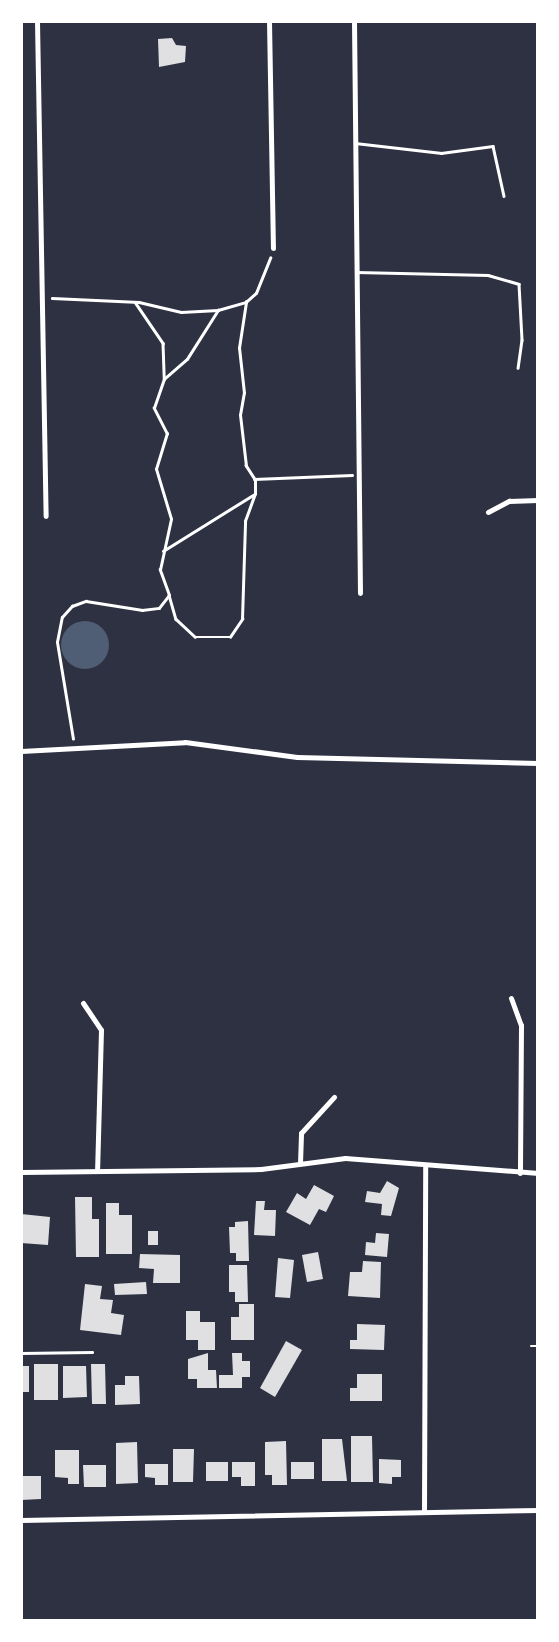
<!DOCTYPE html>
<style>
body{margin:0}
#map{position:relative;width:559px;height:1642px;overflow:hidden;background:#2d3142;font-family:Signika,sans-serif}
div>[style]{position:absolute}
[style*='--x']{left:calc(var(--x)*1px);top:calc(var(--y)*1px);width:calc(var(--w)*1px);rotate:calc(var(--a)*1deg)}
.water>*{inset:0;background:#4f5d75}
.round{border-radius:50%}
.building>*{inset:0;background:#e0e0e3}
.path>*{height:2.5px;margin:-1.25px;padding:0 1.25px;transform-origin:1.25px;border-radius:1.25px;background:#fff}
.service>*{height:2.5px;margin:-1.25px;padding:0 1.25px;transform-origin:1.25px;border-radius:1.25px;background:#fff}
.minor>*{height:5px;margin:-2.5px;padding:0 2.5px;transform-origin:2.5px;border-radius:2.5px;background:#fff}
span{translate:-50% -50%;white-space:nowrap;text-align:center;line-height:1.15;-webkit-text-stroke:7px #fff;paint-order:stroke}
.frame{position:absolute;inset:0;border:23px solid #fff;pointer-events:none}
</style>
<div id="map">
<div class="water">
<div class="round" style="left:61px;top:621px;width:48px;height:48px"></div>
</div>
<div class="building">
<div style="clip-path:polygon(172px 38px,176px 45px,186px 46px,185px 62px,159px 67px,158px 39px)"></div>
<div style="clip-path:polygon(387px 1181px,399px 1188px,391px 1216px,381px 1215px,382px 1204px,365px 1202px,367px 1191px,380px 1193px)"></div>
<div style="clip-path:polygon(314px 1185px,334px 1196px,326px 1212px,319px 1209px,310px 1225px,286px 1212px,297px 1193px,306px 1199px)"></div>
<div style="clip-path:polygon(75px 1197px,92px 1197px,92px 1219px,99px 1219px,99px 1257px,76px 1257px)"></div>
<div style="clip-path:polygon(256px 1201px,265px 1201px,264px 1210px,276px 1210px,275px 1236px,254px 1235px)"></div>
<div style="clip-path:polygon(106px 1203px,119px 1203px,119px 1215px,132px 1215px,132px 1254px,106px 1254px)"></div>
<div style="clip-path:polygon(21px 1214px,50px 1217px,48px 1245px,21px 1243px)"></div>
<div style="clip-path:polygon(248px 1221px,249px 1261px,236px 1261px,236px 1253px,230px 1253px,229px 1227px,235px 1227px,235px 1222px)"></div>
<div style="clip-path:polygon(148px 1231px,158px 1231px,158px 1245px,148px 1245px)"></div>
<div style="clip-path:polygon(376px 1233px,389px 1234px,387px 1257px,365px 1255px,366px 1242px,375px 1243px)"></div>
<div style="clip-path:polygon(318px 1252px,323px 1279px,307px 1282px,302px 1255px)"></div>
<div style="clip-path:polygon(140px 1254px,180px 1255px,180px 1283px,153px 1283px,154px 1269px,139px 1268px)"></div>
<div style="clip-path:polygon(278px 1258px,294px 1260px,290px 1298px,275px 1297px)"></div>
<div style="clip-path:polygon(363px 1261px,381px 1262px,380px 1298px,348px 1296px,350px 1272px,362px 1272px)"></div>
<div style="clip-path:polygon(229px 1265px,247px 1265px,248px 1302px,235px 1302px,235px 1292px,229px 1292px)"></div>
<div style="clip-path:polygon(146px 1282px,147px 1294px,115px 1295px,114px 1284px)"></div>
<div style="clip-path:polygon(85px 1284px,102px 1286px,100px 1299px,113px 1300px,111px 1313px,124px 1315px,121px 1335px,80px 1330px)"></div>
<div style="clip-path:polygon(239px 1304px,254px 1304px,254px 1340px,231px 1340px,231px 1317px,239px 1317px)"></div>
<div style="clip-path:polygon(186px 1311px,200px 1311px,200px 1322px,215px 1322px,215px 1350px,198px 1350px,198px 1340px,186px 1340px)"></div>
<div style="clip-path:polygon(357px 1324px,385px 1325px,384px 1350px,350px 1349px,350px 1340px,357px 1340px)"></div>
<div style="clip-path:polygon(286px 1341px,302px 1350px,275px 1397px,260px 1388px)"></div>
<div style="clip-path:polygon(208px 1353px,208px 1370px,216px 1370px,217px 1388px,197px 1388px,197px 1379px,188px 1379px,188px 1359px)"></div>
<div style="clip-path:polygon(232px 1353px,242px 1353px,242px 1361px,250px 1361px,250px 1377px,242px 1377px,242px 1388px,219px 1388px,219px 1375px,233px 1375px)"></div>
<div style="clip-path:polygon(34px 1364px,58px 1364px,58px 1400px,34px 1400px)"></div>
<div style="clip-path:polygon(91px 1364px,105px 1364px,106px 1404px,92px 1404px)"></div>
<div style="clip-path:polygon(21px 1366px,29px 1366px,29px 1392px,21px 1392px)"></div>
<div style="clip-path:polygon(63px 1366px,86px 1366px,87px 1397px,63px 1398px)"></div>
<div style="clip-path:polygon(357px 1374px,382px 1374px,382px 1401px,350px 1401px,350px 1388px,357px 1388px)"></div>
<div style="clip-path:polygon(125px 1376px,139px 1376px,140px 1404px,115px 1405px,115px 1385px,125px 1385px)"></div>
<div style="clip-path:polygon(351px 1436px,372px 1436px,373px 1482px,351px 1482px)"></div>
<div style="clip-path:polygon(322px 1439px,342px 1439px,347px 1481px,322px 1481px)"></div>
<div style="clip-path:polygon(286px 1441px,287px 1485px,272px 1485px,272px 1475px,265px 1475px,265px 1442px)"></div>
<div style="clip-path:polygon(137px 1442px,138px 1483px,116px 1484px,116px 1443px)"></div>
<div style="clip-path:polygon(173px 1449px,194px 1449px,193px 1482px,173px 1482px)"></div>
<div style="clip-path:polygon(55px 1450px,79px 1450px,79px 1484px,68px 1484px,68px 1478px,55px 1477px)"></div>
<div style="clip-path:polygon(379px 1459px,401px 1460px,401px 1477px,392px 1477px,392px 1484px,379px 1483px)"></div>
<div style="clip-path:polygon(206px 1462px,228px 1462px,228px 1481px,206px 1481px)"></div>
<div style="clip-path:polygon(232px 1462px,255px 1462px,255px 1486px,241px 1486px,241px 1477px,232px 1477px)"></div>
<div style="clip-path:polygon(291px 1462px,314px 1462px,314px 1479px,291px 1479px)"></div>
<div style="clip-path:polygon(145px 1464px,168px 1464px,168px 1485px,155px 1485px,155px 1478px,145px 1477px)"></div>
<div style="clip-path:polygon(83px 1465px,106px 1465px,106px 1487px,84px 1487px)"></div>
<div style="clip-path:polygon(21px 1476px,41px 1476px,41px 1499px,21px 1500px)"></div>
</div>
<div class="path">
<div style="--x:52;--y:298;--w:87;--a:2.6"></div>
<div style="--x:139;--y:302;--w:43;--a:13.4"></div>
<div style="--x:181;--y:312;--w:37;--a:-3"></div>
<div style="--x:135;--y:302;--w:50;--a:55.7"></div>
<div style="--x:163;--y:343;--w:36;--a:88"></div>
<div style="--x:254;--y:479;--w:98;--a:-2.3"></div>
<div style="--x:163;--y:551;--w:106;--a:-31.9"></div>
<div style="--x:169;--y:595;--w:25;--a:74"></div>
<div style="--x:176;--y:619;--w:26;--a:43"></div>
<div style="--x:195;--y:637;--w:35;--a:0"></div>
<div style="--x:230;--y:637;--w:22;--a:-56"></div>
<div style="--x:242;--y:619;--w:98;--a:-88.2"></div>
<div style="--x:245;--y:521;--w:29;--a:-70"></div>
<div style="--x:255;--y:494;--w:14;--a:-90"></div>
<div style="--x:255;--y:480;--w:17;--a:-123"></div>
<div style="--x:246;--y:466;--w:51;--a:-96.7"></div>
<div style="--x:240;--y:415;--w:22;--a:-80"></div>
<div style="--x:244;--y:393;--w:45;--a:-96.3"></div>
<div style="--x:239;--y:348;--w:47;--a:-81.3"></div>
<div style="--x:73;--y:739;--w:98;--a:-99.4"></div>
<div style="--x:57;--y:642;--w:25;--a:-79"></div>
<div style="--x:62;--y:617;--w:15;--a:-48"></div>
<div style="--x:72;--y:606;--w:15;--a:-20"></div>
<div style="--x:86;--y:601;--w:57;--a:9.1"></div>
<div style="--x:142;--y:610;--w:17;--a:-7"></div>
<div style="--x:159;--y:608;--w:16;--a:-52"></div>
<div style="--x:169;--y:595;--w:27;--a:-110"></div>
<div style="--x:160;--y:570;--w:52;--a:-77.8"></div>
<div style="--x:171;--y:519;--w:52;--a:-106.7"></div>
<div style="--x:156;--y:469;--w:37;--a:-73"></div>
<div style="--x:167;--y:434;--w:29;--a:-117"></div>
<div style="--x:154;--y:408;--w:31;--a:-71"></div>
<div style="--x:164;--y:379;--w:30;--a:-41"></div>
<div style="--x:187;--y:359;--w:58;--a:-57.7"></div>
<div style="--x:218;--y:310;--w:29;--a:-16"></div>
<div style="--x:246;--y:302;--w:13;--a:-42"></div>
<div style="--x:256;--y:293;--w:38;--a:-68"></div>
</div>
<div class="service">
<div style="--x:355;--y:143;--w:87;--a:6.6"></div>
<div style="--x:441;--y:153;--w:52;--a:-7.7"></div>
<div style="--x:493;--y:146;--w:51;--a:77.6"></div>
<div style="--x:356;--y:272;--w:132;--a:1.3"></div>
<div style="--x:488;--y:275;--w:32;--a:16"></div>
<div style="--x:519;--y:284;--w:56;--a:86.9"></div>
<div style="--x:522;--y:340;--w:28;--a:98"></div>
<div style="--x:531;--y:1346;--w:7;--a:0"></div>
<div style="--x:21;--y:1353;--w:71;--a:-0.8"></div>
</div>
<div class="minor">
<div style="--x:37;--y:21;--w:495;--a:89"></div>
<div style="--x:269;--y:21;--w:227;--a:89"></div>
<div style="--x:354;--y:21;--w:572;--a:89.4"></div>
<div style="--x:488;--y:512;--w:24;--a:-28"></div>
<div style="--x:509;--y:501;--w:29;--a:-2"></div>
<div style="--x:21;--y:751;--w:164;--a:-3.1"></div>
<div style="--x:185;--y:742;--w:113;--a:7.6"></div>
<div style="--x:297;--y:757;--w:241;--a:1.4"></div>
<div style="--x:511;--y:998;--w:29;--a:70"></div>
<div style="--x:521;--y:1025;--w:148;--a:90.4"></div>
<div style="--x:83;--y:1003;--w:32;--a:56"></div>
<div style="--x:101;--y:1030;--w:141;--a:91.6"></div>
<div style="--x:300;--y:1163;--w:30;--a:-88"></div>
<div style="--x:301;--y:1133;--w:49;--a:-47.5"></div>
<div style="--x:21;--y:1172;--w:240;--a:-0.7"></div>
<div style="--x:261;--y:1169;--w:85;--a:-7.5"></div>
<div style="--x:345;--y:1158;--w:194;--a:4.4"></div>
<div style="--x:424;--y:1512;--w:347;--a:-89.8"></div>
<div style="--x:21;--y:1520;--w:517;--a:-1.11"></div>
</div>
<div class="frame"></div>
</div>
